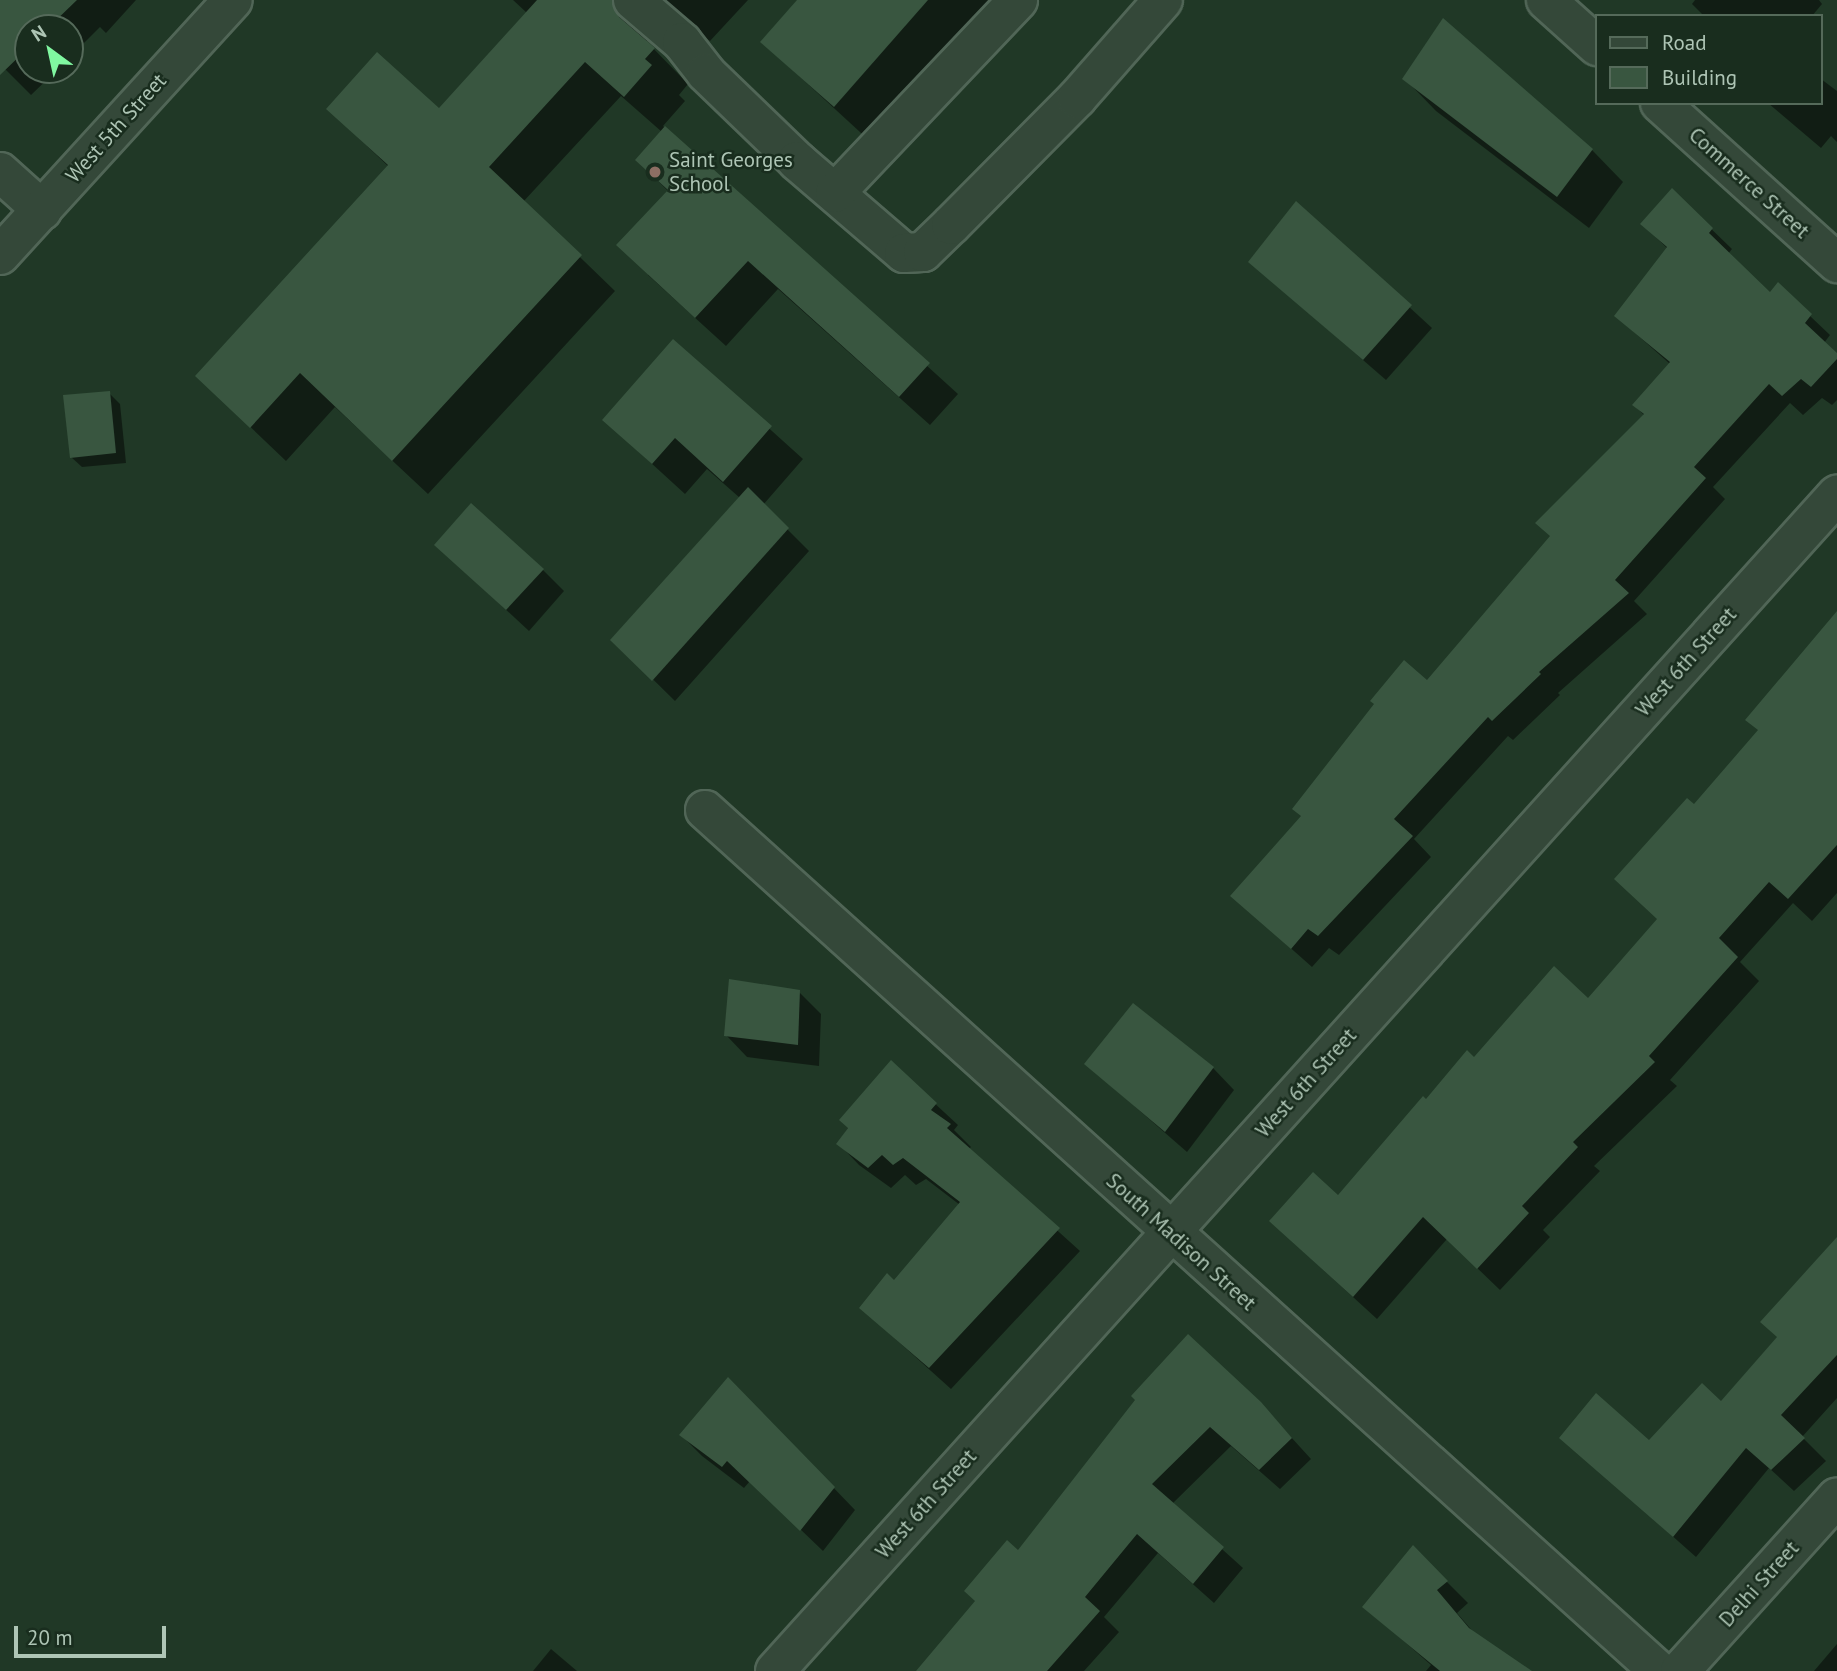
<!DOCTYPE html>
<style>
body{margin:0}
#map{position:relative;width:1837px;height:1671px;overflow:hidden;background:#203826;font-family:"PT Sans",sans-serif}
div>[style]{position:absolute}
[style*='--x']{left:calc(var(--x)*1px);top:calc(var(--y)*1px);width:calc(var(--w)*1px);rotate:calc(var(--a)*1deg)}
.shadow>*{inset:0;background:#0007}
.building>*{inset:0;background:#395640}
.roads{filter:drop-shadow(2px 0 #516657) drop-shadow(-2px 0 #516657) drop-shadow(0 2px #516657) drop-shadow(0 -2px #516657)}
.minor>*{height:38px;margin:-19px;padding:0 19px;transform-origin:19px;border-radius:19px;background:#344839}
.dots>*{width:19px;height:19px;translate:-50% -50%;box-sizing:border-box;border:4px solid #192d1e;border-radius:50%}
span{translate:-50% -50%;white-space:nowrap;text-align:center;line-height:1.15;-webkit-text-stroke:5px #192d1e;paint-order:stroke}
.street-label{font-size:21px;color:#aec5b5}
.poi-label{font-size:21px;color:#aec5b5}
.left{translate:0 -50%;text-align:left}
.legend{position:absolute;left:1595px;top:14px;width:228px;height:91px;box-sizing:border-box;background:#192d1e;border:2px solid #556a5a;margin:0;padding:9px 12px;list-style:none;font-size:21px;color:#aec5b5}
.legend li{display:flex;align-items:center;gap:14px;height:35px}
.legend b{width:35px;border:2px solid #556a5a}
.north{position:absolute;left:14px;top:14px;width:70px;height:70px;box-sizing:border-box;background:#192d1e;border:2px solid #556a5a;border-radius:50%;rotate:327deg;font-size:19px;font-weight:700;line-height:28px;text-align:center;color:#aec5b5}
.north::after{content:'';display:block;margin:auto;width:24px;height:32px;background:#80f8a1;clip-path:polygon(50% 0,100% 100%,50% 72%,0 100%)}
.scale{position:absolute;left:14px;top:1626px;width:152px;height:32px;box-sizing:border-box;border:4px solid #aec5b5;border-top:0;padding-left:9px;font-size:21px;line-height:24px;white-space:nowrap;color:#aec5b5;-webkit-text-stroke:5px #192d1e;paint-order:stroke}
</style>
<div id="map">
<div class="shadow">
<div style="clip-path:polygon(0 0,136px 0,106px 33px,100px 27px,70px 57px,70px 28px,28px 28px,28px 70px,57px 70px,31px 95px,0 64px)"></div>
<div style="clip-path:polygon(513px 0,748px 0,710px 41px,674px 13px,646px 32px,647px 42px,688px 84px,679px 95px,685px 101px,663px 126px,958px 394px,930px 425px,778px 289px,726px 346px,648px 275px,669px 192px,637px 160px,662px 132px,621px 96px,523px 202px,615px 291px,428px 494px,335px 407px,286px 461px,197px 376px,389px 167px,328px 109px,439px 110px,527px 13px)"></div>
<div style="clip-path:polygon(799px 0,1000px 0,873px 144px,762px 42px)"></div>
<div style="clip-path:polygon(1695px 0,1819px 0,1822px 4px,1812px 16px,1704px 16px,1692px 4px)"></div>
<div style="clip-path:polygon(1405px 79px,1592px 150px,1623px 182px,1589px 228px,1436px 111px)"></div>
<div style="clip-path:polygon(1821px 79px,1837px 91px,1837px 142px,1831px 136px,1821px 148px,1768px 103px,1821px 103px)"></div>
<div style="clip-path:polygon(1672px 191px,1732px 249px,1728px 254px,1770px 294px,1810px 316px,1830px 335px,1824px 343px,1837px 355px,1837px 400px,1832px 405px,1822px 398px,1803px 415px,1790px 403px,1713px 487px,1725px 499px,1634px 601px,1647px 614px,1558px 693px,1560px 695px,1513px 740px,1508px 736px,1414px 839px,1431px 857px,1339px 955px,1329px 948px,1312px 967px,1232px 896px,1427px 683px,1551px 537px,1645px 416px,1634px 405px,1670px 364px,1616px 316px,1668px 249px,1642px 224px)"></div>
<div style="clip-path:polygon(1296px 203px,1432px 328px,1386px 380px,1250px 262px)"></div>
<div style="clip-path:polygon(673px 342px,803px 459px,763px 505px,809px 551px,675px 701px,613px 640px,740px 498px,707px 469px,685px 494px,604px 420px)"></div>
<div style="clip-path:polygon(109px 393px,120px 404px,126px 463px,82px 467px,71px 457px)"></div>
<div style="clip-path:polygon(436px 545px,543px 570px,564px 591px,529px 631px)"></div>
<div style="clip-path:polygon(1837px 614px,1837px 893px,1812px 921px,1793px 903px,1740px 962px,1759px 981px,1670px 1080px,1677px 1086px,1594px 1166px,1600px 1171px,1543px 1230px,1550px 1237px,1500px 1290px,1447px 1239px,1377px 1319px,1294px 1243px,1426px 1101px,1474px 1060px,1588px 1000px,1659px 920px,1694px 807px,1759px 731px)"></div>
<div style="clip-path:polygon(799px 992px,821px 1014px,819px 1066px,747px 1057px,726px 1035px)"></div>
<div style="clip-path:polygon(891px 1063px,958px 1125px,954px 1130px,971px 1147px,968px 1150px,1080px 1251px,951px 1389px,861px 1308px,894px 1282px,960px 1205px,926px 1179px,916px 1185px,905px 1175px,891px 1188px,859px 1165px,838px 1143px)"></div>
<div style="clip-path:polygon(1086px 1064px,1213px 1068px,1234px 1090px,1187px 1152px)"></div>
<div style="clip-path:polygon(1837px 1240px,1837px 1398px,1802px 1437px,1826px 1461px,1794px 1491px,1769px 1468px,1696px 1557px,1562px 1438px,1649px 1442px,1722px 1404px,1779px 1338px)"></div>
<div style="clip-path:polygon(1137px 1400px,1260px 1403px,1311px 1459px,1280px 1489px,1231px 1446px,1172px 1504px,1243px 1568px,1214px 1603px,1158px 1553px,1104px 1617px,1119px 1632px,1084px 1671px,918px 1671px,1018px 1553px)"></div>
<div style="clip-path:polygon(750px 1401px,855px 1510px,823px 1551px,750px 1481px,744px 1488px,702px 1456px,681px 1435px)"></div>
<div style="clip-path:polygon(1413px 1548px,1468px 1603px,1457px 1613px,1475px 1634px,1529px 1671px,1426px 1671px,1431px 1665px,1365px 1607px)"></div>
<div style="clip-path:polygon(1837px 1644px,1837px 1671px,1814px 1671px)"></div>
<div style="clip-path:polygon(551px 1649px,577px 1671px,533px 1671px)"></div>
</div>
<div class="building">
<div style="clip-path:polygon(0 0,77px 0,48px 28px,28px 28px,28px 48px,0 75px)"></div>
<div style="clip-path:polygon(537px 0,612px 0,619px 17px,655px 48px,645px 59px,652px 65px,624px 97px,585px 62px,489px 167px,582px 255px,392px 461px,300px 373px,250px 428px,195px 376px,388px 165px,326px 109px,377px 52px,439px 108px)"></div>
<div style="clip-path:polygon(797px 0,928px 0,834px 107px,760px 42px)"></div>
<div style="clip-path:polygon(1443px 18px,1593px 149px,1557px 197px,1402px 79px)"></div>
<div style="clip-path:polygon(665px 126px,930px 363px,899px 397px,748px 261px,695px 318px,616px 245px,668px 190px,635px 160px)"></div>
<div style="clip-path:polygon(1672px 188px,1713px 228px,1709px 233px,1770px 292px,1778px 282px,1812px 314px,1805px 323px,1837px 353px,1837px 359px,1811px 387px,1801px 379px,1782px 396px,1769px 384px,1694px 467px,1706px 478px,1615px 580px,1629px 593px,1539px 672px,1541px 674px,1492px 721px,1488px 717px,1394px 819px,1413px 836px,1318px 936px,1308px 929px,1291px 949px,1230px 896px,1301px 816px,1292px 809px,1374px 704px,1370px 701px,1404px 660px,1427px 680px,1550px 536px,1535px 523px,1644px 414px,1632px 405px,1670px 362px,1614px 316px,1667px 247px,1640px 224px)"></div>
<div style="clip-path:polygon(1296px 201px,1412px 305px,1363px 360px,1248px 262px)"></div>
<div style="clip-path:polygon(673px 339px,772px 426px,723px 482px,675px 438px,652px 464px,602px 420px)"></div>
<div style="clip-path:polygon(110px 391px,116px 453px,70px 458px,63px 395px)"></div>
<div style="clip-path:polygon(748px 487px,789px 528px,652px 681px,610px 640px)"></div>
<div style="clip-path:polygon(471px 503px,544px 569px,506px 610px,434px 545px)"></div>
<div style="clip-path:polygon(1837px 611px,1837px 845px,1788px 899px,1769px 882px,1719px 938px,1738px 957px,1649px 1056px,1655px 1062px,1573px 1142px,1578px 1147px,1522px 1206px,1529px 1213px,1477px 1269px,1423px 1217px,1353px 1297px,1269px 1221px,1313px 1172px,1338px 1195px,1423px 1096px,1426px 1099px,1467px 1050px,1474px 1057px,1554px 966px,1588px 998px,1657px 919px,1614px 879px,1687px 798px,1694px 804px,1758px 730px,1745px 720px)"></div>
<div style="clip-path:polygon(729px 979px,800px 990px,798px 1045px,724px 1036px)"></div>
<div style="clip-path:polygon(1133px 1003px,1214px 1067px,1165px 1132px,1084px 1064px)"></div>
<div style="clip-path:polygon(891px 1060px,937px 1103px,931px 1110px,951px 1124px,947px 1128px,1060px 1228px,929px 1368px,859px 1308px,887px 1273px,894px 1280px,960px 1202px,903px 1158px,893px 1165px,882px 1155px,868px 1168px,836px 1144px,848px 1128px,839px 1120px)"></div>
<div style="clip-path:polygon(1837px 1237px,1837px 1355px,1781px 1415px,1805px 1438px,1771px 1470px,1746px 1448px,1673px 1537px,1559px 1438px,1596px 1393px,1649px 1440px,1702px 1383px,1721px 1401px,1777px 1337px,1760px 1322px)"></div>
<div style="clip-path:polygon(1188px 1334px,1261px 1402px,1292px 1438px,1259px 1470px,1210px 1427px,1152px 1484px,1224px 1547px,1193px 1584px,1137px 1534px,1085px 1597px,1100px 1611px,1047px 1671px,916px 1671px,975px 1601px,964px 1591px,1007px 1540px,1018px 1550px,1135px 1400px,1131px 1396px)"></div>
<div style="clip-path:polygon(728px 1377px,835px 1487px,800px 1531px,727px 1461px,722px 1467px,679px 1435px)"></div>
<div style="clip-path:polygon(1413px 1545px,1448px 1581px,1437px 1590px,1469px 1628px,1532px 1671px,1440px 1671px,1362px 1607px)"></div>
</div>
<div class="roads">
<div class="minor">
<div style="--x:633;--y:0;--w:65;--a:40.6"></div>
<div style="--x:682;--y:42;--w:39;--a:52"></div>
<div style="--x:706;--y:73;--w:127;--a:44"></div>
<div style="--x:797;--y:161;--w:141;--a:40.7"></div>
<div style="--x:904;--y:253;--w:19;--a:-3"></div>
<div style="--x:923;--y:252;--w:39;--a:-44"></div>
<div style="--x:951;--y:225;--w:179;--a:-45.2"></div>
<div style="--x:1077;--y:98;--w:130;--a:-48.7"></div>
<div style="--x:1546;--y:0;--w:69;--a:42"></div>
<div style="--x:1660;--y:103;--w:239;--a:42.1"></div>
<div style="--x:0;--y:172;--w:57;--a:42.1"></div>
<div style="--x:835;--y:193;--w:266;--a:-46.5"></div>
<div style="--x:0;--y:255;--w:345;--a:-47.6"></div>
<div style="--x:705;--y:810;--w:1285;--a:42.07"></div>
<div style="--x:775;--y:1671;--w:1585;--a:-47.92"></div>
<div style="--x:1680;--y:1671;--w:234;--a:-47.9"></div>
</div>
</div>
<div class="dots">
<div style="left:655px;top:172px;background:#8d6e63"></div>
</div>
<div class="street-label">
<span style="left:116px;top:128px;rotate:-48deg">West 5th Street</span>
<span style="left:1749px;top:183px;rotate:42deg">Commerce Street</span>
<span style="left:1686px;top:662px;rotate:-48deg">West 6th Street</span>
<span style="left:1306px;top:1083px;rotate:-48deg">West 6th Street</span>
<span style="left:1181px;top:1242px;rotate:42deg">South Madison Street</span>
<span style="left:926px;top:1504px;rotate:-48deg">West 6th Street</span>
<span style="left:1759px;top:1584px;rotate:-48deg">Delhi Street</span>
</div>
<div class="poi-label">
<span class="left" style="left:669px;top:172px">Saint Georges<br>School</span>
</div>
<ul class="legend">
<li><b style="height:9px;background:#344839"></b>Road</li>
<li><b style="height:19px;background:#395640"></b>Building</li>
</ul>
<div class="north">N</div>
<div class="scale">20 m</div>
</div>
